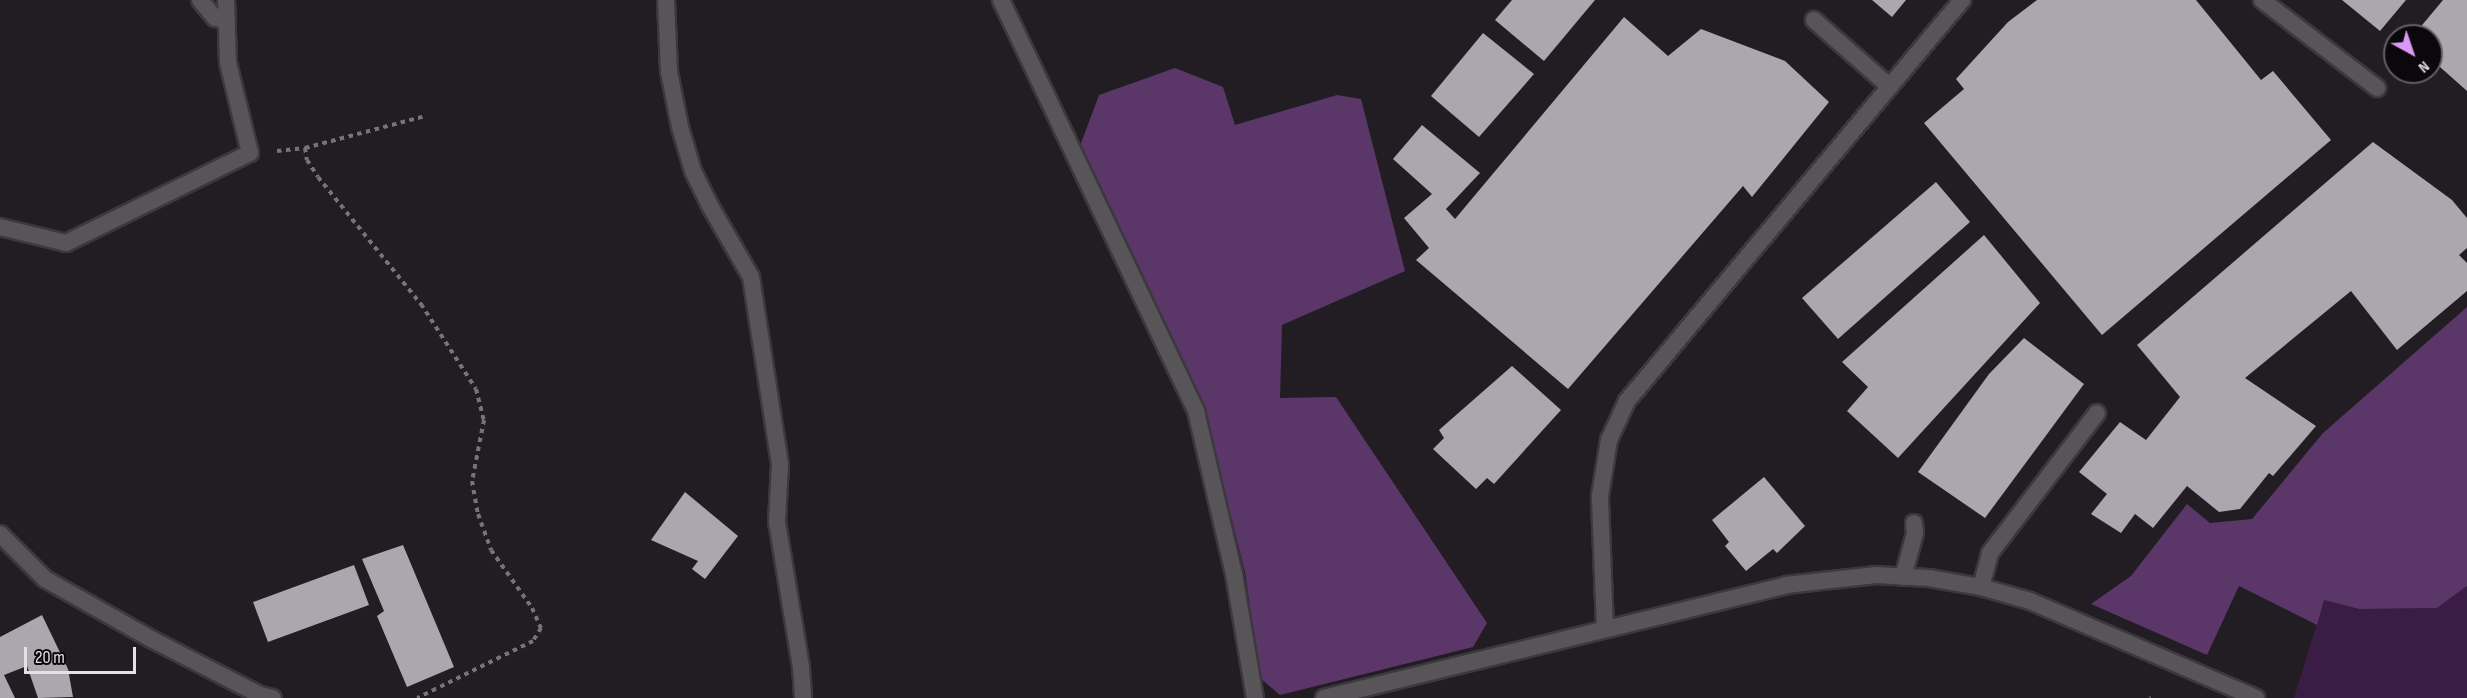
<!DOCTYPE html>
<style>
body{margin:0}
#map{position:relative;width:2467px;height:698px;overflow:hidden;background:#211d23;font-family:"Sofia Sans Condensed",sans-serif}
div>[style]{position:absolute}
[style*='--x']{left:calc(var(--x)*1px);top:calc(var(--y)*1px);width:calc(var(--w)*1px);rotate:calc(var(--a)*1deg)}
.green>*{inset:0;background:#3a1c45}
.forest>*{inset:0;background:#5a3768}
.building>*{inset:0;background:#aca6af}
.path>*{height:4px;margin-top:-2px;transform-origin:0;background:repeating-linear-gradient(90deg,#777479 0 4.5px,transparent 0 9px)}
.roads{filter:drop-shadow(2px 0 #3c383e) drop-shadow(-2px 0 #3c383e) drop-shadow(0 2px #3c383e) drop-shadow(0 -2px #3c383e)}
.service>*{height:16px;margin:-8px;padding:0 8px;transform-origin:8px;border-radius:8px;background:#575558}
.minor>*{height:16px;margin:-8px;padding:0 8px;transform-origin:8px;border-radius:8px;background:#575558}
.tertiary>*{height:16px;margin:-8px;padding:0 8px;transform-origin:8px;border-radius:8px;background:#575558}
span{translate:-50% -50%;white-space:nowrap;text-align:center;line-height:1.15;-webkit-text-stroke:6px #0a080a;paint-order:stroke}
.north{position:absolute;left:2383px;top:24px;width:60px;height:60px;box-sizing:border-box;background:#0a080a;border:2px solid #615f62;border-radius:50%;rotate:140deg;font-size:16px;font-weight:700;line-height:24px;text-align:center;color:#e4e1e5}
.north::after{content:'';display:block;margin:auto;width:21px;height:27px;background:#db99f5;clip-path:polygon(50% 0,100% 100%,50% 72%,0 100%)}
.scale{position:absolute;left:24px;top:647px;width:112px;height:27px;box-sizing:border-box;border:3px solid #e4e1e5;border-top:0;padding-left:8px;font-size:18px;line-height:21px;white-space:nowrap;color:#e4e1e5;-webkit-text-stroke:4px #0a080a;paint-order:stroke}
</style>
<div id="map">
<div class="green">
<div style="clip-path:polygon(2467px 586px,2467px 698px,2294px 698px,2324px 600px,2359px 609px,2437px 608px)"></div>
</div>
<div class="forest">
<div style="clip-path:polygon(1175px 68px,1223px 87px,1235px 125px,1337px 95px,1361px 99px,1405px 271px,1282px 325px,1280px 398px,1336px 397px,1487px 623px,1473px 647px,1280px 695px,1260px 678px,1245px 572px,1204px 409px,1080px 146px,1099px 95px)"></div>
<div style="clip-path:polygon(2467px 307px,2467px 586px,2437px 608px,2359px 609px,2324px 600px,2317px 625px,2239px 586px,2207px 655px,2091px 604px,2131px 576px,2187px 504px,2210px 523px,2252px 519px,2323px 433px)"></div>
</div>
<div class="building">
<div style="clip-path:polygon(1512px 0,1595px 0,1544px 61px,1495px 20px)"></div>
<div style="clip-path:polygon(1872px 0,1906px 0,1892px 17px)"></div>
<div style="clip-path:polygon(2037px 0,2196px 0,2261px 80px,2273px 71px,2331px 140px,2102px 335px,1924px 123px,1964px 89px,1956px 79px,2008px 22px)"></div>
<div style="clip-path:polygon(2342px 0,2406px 0,2380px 31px)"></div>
<div style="clip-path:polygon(2443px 0,2467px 0,2467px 91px,2431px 59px,2431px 36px,2413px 36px)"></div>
<div style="clip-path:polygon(1624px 17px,1668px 56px,1701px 29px,1785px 61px,1829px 102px,1752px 197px,1743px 186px,1568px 389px,1416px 260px,1429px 248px,1404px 218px,1432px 194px,1393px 159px,1422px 125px,1480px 173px,1446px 209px,1455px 219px)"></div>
<div style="clip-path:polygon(1483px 33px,1534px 74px,1479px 137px,1431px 96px)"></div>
<div style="clip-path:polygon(2373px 142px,2452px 200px,2467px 218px,2467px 248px,2459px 255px,2467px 263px,2467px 291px,2397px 350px,2351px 291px,2245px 378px,2316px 426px,2273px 476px,2269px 473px,2240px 509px,2219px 512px,2187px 486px,2153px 528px,2135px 514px,2121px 533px,2091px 514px,2107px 494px,2079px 472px,2120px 422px,2146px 440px,2180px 397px,2137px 345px)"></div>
<div style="clip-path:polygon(1936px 182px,1970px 222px,1838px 339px,1802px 298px)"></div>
<div style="clip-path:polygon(1984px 235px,2040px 303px,1898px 458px,1847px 411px,1868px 387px,1842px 362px)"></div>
<div style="clip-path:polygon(2024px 338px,2084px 384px,1985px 518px,1918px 472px,1989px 374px)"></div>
<div style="clip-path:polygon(1512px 366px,1561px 410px,1494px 484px,1487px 478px,1476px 489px,1433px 449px,1444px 438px,1439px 430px)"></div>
<div style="clip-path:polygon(1764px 477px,1805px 526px,1777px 553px,1773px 549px,1746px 571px,1725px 546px,1729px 542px,1712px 520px)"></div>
<div style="clip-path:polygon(685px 492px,738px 536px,705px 579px,692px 569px,698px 561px,651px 540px)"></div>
<div style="clip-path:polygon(403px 545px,454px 667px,407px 687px,377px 616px,384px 611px,362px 559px)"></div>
<div style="clip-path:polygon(354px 565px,369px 605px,268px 642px,253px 602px)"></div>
<div style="clip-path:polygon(42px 615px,68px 669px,73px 697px,38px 698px,27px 666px,4px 675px,15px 698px,0 698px,0 637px)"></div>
</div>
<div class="path">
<div style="--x:305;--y:148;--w:12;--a:81"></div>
<div style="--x:307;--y:160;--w:20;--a:57"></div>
<div style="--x:318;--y:177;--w:164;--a:51"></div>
<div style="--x:421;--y:304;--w:101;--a:57.1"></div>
<div style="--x:476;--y:389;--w:32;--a:76"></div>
<div style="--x:484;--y:420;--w:62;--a:101.1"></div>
<div style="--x:472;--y:481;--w:34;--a:80"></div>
<div style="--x:478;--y:514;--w:38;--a:70"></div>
<div style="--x:491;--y:550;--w:71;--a:54.7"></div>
<div style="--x:532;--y:608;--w:22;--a:66"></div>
<div style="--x:541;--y:628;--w:15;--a:122"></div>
<div style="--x:533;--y:641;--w:129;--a:153.8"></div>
<div style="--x:277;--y:151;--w:28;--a:-6"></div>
<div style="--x:305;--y:148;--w:124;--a:-14.9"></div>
<div style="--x:2150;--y:698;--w:1;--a:-45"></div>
</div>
<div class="roads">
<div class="service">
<div style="--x:200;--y:0;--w:23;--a:50"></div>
<div style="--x:215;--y:18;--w:10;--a:11"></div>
<div style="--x:2262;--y:0;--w:145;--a:37.4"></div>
<div style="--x:1814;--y:20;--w:101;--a:41.4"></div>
<div style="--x:0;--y:227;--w:68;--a:13.6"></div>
<div style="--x:66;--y:243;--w:205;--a:-26.1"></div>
<div style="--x:250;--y:153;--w:93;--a:-103.7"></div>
<div style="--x:228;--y:63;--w:63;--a:-91.8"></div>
<div style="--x:1903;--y:577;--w:46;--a:-74.7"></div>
<div style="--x:1915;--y:533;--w:10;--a:-96"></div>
<div style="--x:1981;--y:587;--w:35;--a:-75"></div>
<div style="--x:1990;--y:553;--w:176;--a:-52.6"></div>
</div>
<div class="minor">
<div style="--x:666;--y:0;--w:72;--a:87.6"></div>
<div style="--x:669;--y:72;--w:56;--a:78.7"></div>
<div style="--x:680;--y:127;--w:46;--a:73.5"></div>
<div style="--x:693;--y:171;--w:37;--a:64"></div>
<div style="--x:709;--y:204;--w:84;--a:60.1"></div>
<div style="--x:751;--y:277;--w:189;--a:81.2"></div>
<div style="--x:780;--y:464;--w:58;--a:93"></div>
<div style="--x:777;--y:522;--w:147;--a:80.6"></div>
<div style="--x:801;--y:667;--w:31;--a:86"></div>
<div style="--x:1001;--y:0;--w:455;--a:64.6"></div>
<div style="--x:1196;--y:411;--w:167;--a:76.9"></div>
<div style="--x:1234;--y:574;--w:126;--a:80.4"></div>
<div style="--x:1605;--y:629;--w:133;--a:-92.2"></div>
<div style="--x:1600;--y:496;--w:57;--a:-80.9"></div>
<div style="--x:1609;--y:440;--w:43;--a:-65.2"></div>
<div style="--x:1627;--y:401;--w:523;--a:-50.12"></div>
</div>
<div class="tertiary">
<div style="--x:0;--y:534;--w:64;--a:45"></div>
<div style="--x:45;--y:579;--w:124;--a:29.5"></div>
<div style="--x:153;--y:640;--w:120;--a:27.2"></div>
<div style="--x:260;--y:695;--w:13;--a:13"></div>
<div style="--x:1324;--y:698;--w:476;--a:-13.7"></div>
<div style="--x:1786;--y:585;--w:91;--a:-6.3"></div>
<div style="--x:1876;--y:575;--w:53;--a:3.2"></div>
<div style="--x:1929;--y:578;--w:53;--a:9.8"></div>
<div style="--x:1981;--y:587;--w:51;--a:15.9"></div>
<div style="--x:2030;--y:601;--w:246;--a:23.2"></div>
</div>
</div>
<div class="north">N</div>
<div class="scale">20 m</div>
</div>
